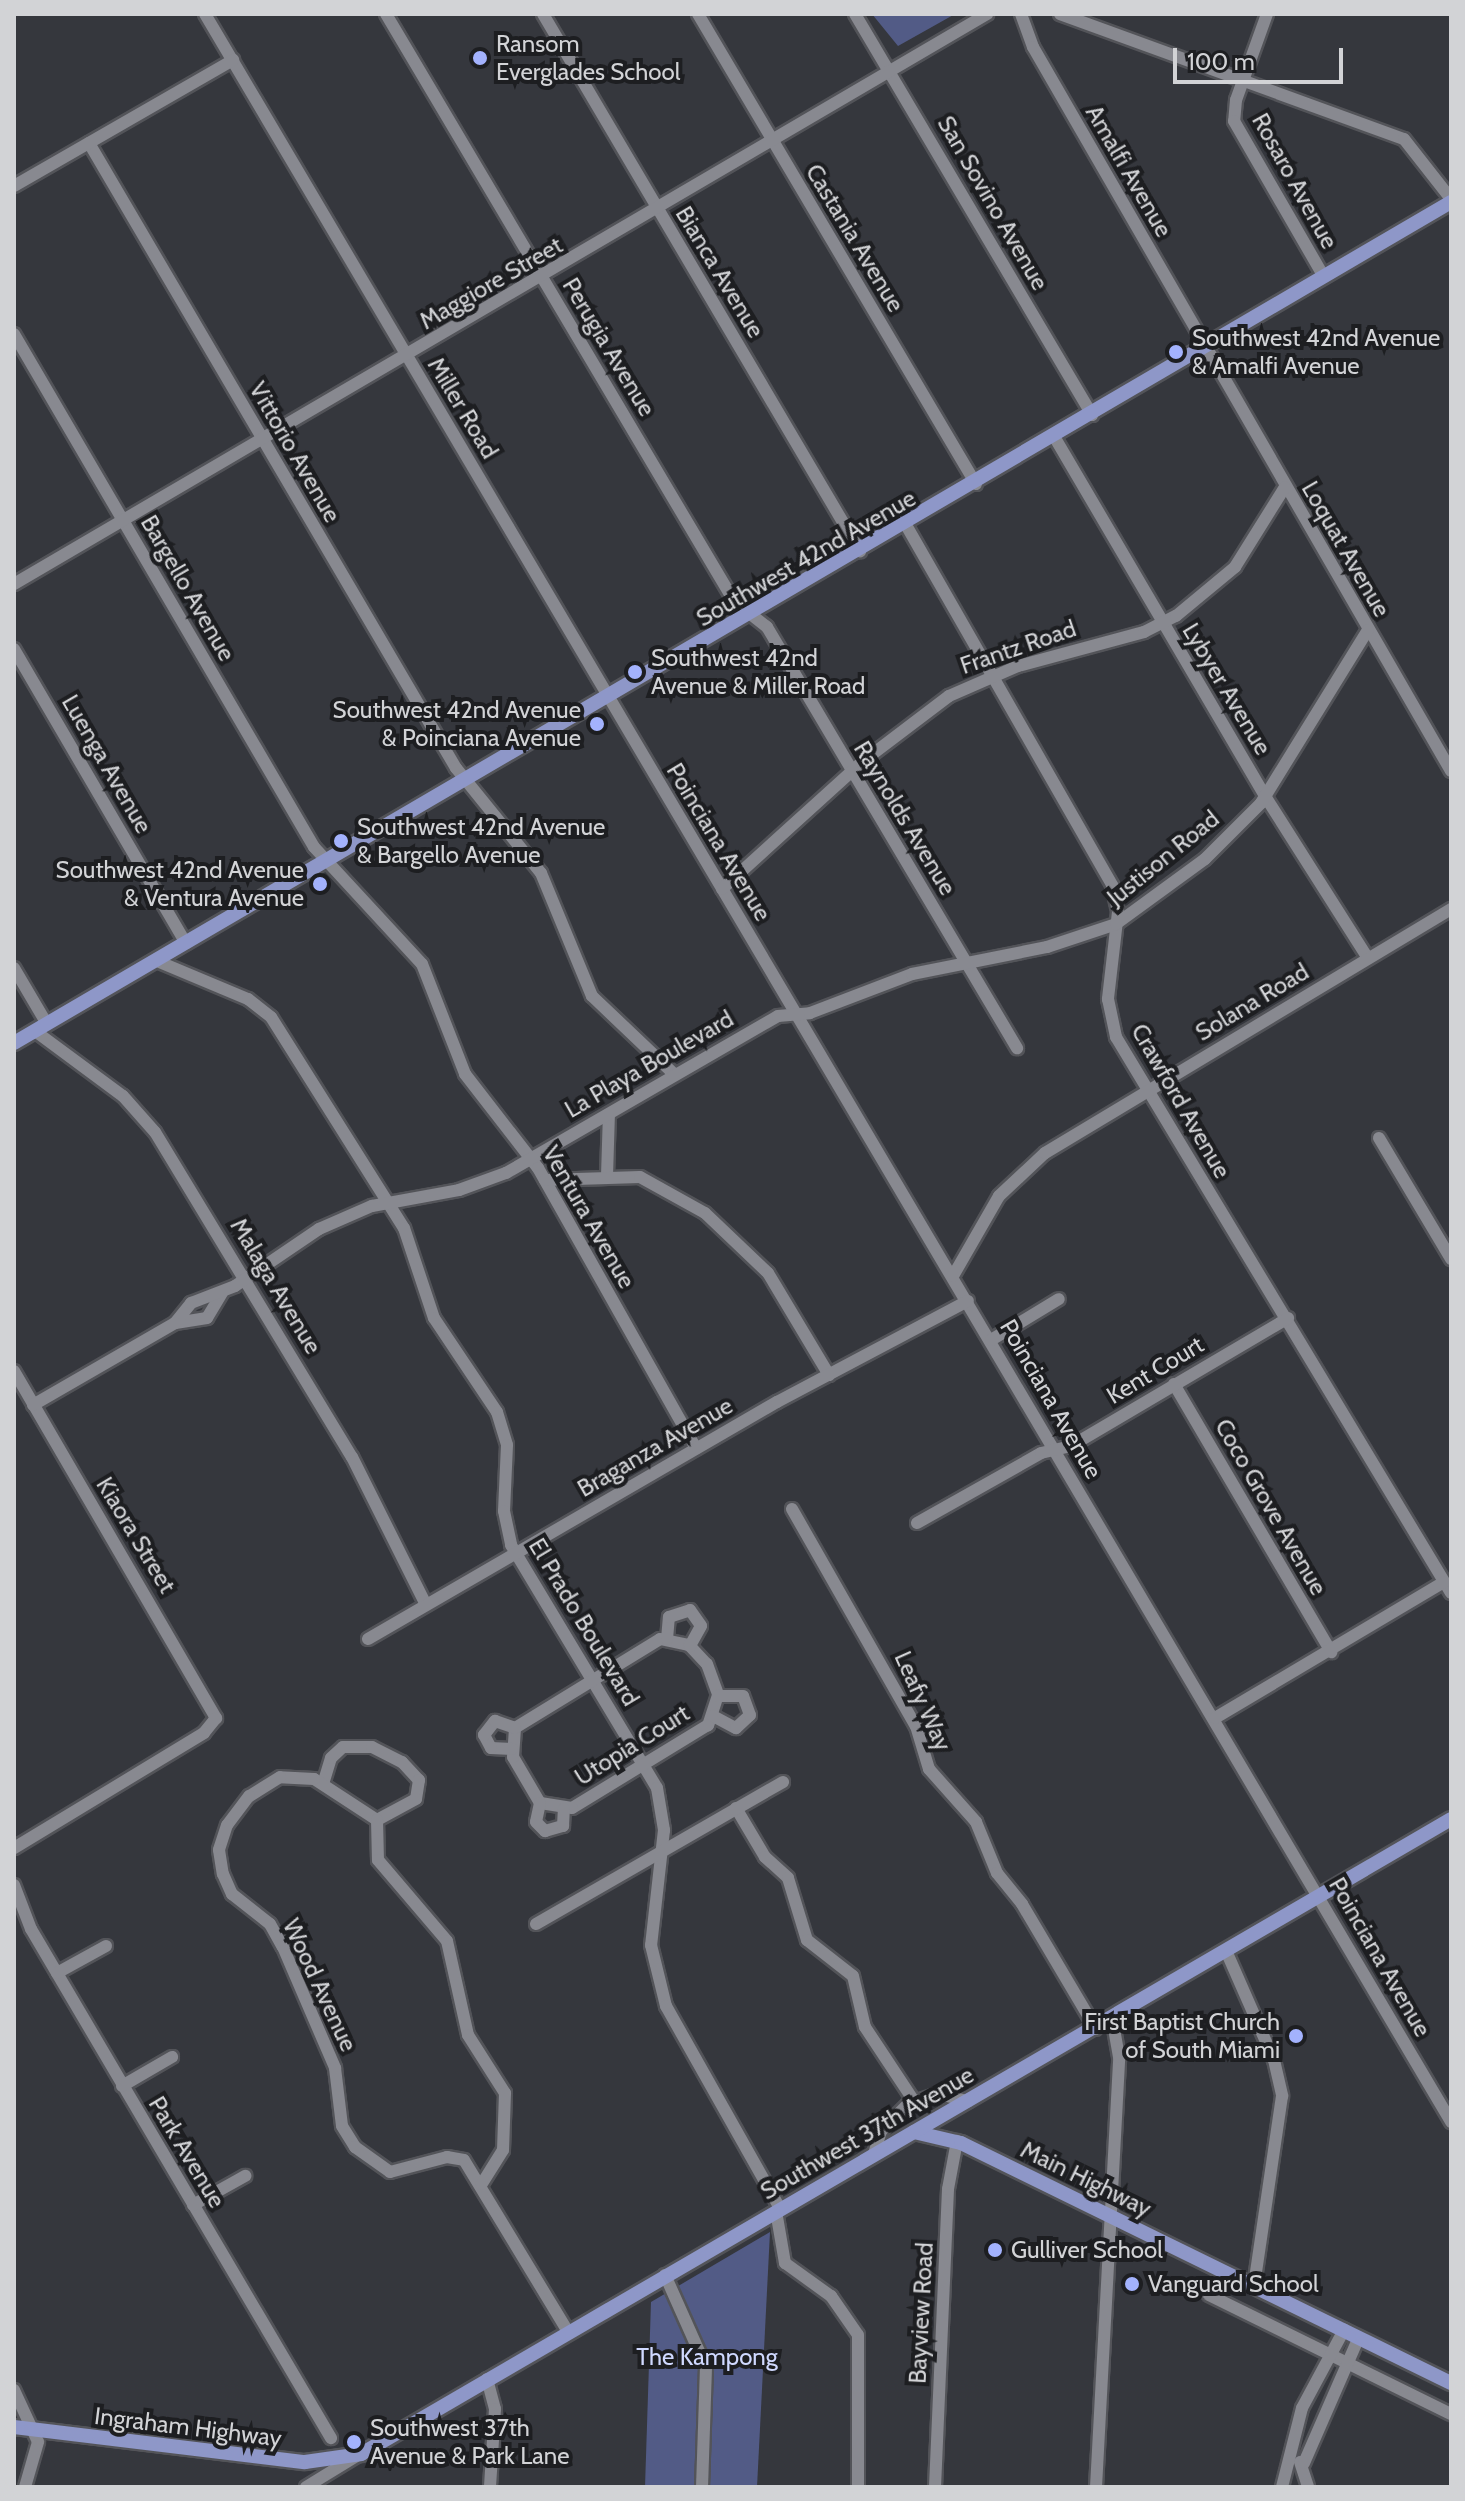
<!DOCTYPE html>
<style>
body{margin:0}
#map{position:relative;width:1465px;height:2501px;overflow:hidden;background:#35373d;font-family:Cabin,sans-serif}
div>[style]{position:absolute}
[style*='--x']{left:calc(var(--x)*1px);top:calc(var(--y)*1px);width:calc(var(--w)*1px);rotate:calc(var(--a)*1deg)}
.green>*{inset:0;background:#525b86}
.roads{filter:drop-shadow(2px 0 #535459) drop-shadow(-2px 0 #535459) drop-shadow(0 2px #535459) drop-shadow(0 -2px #535459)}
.minor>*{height:12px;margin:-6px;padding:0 6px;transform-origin:6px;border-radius:6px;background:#888990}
.major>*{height:14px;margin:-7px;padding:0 7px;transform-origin:7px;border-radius:7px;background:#8e97c8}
.dots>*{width:22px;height:22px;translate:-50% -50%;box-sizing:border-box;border:4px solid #1d1e21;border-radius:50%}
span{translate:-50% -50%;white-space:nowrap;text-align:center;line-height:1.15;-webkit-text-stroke:8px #1d1e21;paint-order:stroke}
.poi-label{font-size:24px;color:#d2d3d6}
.left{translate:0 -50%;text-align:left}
.right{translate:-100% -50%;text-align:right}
.street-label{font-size:24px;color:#d2d3d6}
.park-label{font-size:24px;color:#d0d9ff}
.frame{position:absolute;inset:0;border:16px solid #d2d3d6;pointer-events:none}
.scale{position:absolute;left:1173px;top:48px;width:170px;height:36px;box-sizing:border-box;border:4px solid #d2d3d6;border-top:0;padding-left:10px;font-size:24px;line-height:28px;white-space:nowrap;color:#d2d3d6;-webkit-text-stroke:6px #1d1e21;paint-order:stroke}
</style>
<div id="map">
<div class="green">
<div style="clip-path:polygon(872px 14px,955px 14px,898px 46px)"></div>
<div style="clip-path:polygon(770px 2232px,757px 2487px,645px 2487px,651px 2302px)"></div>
</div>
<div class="roads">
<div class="minor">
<div style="--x:205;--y:14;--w:2449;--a:59.41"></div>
<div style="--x:386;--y:14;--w:682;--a:59.34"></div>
<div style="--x:734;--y:601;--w:42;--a:38.2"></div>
<div style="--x:767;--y:627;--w:490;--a:59.3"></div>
<div style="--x:543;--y:14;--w:624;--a:59.45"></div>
<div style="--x:698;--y:14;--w:546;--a:59.4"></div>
<div style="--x:855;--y:14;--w:466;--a:59.4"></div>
<div style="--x:1021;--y:14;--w:35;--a:70"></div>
<div style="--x:1033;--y:47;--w:836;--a:60"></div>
<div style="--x:1060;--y:14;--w:366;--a:20"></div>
<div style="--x:1404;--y:139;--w:76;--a:51.9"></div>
<div style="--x:1267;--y:14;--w:91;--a:109.8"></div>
<div style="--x:1236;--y:100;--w:21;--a:95"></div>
<div style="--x:1234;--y:121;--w:180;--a:60"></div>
<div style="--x:89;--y:143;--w:725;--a:59.58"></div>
<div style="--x:456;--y:768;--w:135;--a:51"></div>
<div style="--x:541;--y:873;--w:133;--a:67.5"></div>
<div style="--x:592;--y:996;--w:113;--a:43.6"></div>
<div style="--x:14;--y:186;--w:253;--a:-29.9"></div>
<div style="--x:14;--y:334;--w:594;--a:59.68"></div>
<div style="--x:314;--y:847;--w:159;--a:47.3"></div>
<div style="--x:422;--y:964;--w:118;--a:68.6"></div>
<div style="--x:465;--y:1074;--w:119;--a:52.2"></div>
<div style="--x:538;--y:1168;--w:322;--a:60.6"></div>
<div style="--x:1055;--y:438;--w:415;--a:59.6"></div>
<div style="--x:1265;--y:796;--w:192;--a:57.6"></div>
<div style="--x:906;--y:525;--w:415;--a:60.2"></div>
<div style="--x:1112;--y:885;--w:28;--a:77"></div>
<div style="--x:1118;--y:912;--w:88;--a:96.6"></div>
<div style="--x:1108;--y:999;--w:39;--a:78"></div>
<div style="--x:1116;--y:1037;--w:649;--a:58.93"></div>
<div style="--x:14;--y:584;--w:1128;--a:-30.36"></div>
<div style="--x:14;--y:649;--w:341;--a:59.7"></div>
<div style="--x:722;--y:889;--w:189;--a:-42.2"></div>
<div style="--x:862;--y:762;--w:109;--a:-37.2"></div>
<div style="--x:949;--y:696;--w:75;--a:-23.5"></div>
<div style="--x:1018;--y:666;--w:131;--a:-15.1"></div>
<div style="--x:1144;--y:632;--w:36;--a:-27"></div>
<div style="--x:1176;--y:616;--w:77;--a:-39.7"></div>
<div style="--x:1235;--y:567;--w:94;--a:-58"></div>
<div style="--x:157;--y:961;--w:99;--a:22.7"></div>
<div style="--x:248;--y:999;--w:29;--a:38"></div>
<div style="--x:271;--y:1017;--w:249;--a:57.8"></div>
<div style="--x:404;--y:1228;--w:95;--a:71.6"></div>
<div style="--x:434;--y:1318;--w:113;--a:56.2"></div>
<div style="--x:497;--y:1412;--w:34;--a:73"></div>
<div style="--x:507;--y:1445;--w:66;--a:92.6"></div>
<div style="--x:504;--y:1511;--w:35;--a:78"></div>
<div style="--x:511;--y:1545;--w:283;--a:59"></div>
<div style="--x:657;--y:1788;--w:43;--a:80.5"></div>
<div style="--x:664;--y:1830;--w:116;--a:96.4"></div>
<div style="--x:651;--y:1945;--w:63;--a:76.2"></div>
<div style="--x:666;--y:2006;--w:232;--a:60.6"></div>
<div style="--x:14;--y:968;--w:65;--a:59.5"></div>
<div style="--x:35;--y:1031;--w:109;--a:36.5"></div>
<div style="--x:123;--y:1096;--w:48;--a:48.4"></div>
<div style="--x:155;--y:1132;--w:380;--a:58.8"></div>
<div style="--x:352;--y:1457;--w:165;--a:63.4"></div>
<div style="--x:1379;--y:1138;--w:141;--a:59.2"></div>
<div style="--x:607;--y:1176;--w:62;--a:-88.2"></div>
<div style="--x:545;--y:1180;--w:95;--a:-1.8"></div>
<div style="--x:640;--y:1177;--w:74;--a:29"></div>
<div style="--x:705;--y:1213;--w:87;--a:43.6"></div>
<div style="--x:768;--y:1273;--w:119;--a:59.1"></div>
<div style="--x:953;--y:1276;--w:92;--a:-60.1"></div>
<div style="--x:999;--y:1196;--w:63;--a:-43.1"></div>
<div style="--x:1045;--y:1153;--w:474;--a:-31"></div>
<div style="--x:222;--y:1293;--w:29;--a:121"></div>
<div style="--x:207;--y:1318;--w:32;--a:171"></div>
<div style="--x:175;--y:1323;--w:26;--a:-51"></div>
<div style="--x:191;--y:1303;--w:47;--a:-21.1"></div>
<div style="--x:235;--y:1286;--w:102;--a:-34.2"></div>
<div style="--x:319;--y:1229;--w:58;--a:-23.5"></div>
<div style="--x:372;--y:1206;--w:88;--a:-10.4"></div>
<div style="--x:459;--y:1190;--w:50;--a:-19.9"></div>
<div style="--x:506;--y:1173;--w:314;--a:-30"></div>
<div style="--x:778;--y:1016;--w:32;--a:-5"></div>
<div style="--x:810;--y:1013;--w:109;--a:-20.9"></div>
<div style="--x:912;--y:974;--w:138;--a:-11.3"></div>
<div style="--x:1047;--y:947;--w:73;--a:-18.4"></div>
<div style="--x:1116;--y:924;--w:110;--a:-36.1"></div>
<div style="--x:1205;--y:859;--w:79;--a:-45"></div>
<div style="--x:1261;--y:803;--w:203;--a:-58.3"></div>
<div style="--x:991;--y:1340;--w:79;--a:-31.1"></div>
<div style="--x:14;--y:1371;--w:402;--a:59.8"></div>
<div style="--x:216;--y:1718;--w:19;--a:129"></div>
<div style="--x:204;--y:1733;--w:222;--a:148.8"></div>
<div style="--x:1174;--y:1384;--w:311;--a:59.6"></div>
<div style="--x:33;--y:1405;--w:164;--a:-30"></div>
<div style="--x:792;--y:1509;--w:250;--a:60.3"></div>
<div style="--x:916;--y:1726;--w:45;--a:73.2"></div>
<div style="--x:929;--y:1769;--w:71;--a:48.4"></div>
<div style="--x:976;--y:1822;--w:55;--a:67.6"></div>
<div style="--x:997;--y:1873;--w:40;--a:51"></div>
<div style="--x:1022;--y:1904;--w:145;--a:59.4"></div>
<div style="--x:917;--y:1523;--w:142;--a:-29.4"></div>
<div style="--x:1041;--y:1453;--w:31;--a:-13"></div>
<div style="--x:1071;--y:1446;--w:252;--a:-30.5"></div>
<div style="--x:368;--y:1639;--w:473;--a:-30.1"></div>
<div style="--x:777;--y:1402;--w:216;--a:-27.9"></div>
<div style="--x:660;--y:1639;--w:30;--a:12"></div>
<div style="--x:689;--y:1645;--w:26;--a:47"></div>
<div style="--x:707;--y:1664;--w:33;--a:70"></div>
<div style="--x:718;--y:1695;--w:32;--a:108"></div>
<div style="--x:708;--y:1725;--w:159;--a:148.6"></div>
<div style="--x:572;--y:1808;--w:32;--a:-171"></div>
<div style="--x:540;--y:1803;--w:53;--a:-120.4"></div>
<div style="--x:513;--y:1757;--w:29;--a:-86"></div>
<div style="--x:515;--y:1728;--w:170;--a:-31.5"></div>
<div style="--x:667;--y:1639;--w:22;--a:-85"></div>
<div style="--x:669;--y:1617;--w:22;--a:-18"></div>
<div style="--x:690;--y:1610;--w:19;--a:55"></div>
<div style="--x:701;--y:1626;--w:23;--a:119"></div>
<div style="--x:713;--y:1716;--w:26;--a:28"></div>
<div style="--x:736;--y:1728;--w:19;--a:-43"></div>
<div style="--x:750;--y:1715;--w:20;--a:-110"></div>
<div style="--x:743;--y:1696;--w:25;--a:180"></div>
<div style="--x:1215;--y:1718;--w:266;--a:-30.7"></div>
<div style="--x:512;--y:1749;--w:21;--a:-177"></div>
<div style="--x:491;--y:1748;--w:15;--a:-118"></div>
<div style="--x:484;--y:1735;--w:18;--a:-52"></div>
<div style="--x:495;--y:1721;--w:21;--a:19"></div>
<div style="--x:323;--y:1784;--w:27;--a:-73"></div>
<div style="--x:331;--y:1758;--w:16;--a:-43"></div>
<div style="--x:343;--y:1747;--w:29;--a:0"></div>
<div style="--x:372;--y:1747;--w:34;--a:27"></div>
<div style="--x:402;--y:1762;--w:25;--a:47"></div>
<div style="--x:419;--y:1780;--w:19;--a:99"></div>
<div style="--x:416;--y:1799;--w:44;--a:151.7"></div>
<div style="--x:540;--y:1803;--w:19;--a:102"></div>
<div style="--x:536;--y:1822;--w:13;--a:45"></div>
<div style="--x:545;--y:1831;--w:19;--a:-16"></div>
<div style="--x:563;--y:1826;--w:17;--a:-87"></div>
<div style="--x:736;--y:1808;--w:57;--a:59.4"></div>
<div style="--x:765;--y:1857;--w:31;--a:42"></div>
<div style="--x:788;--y:1878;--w:65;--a:73"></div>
<div style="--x:807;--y:1940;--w:58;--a:38"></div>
<div style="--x:853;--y:1976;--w:52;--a:76.8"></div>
<div style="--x:865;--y:2027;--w:89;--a:56.5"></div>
<div style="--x:377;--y:1820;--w:75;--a:-146.9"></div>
<div style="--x:314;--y:1779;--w:34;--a:-177"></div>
<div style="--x:280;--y:1777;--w:36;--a:148"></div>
<div style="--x:249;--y:1796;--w:36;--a:127"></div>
<div style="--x:227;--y:1825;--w:26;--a:108"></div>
<div style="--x:219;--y:1850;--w:24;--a:81"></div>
<div style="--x:223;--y:1874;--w:22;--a:66"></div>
<div style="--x:232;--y:1894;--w:48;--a:38.3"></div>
<div style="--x:270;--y:1924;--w:26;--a:61"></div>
<div style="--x:283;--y:1947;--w:132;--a:66.7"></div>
<div style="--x:335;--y:2068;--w:58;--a:83.1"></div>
<div style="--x:342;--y:2126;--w:25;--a:58"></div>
<div style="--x:355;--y:2147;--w:43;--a:35.5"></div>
<div style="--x:390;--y:2172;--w:59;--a:-14.7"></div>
<div style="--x:447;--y:2157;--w:17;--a:10"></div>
<div style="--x:464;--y:2160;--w:201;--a:58.8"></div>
<div style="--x:377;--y:1820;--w:40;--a:88.6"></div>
<div style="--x:378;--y:1860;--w:106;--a:49.6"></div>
<div style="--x:447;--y:1941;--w:96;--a:77.4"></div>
<div style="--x:468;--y:2035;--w:69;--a:57.5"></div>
<div style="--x:505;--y:2093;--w:57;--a:92"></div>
<div style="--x:503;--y:2150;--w:40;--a:122"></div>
<div style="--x:14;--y:1885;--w:47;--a:68.9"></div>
<div style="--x:31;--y:1929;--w:591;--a:59.49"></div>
<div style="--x:536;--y:1924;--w:285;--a:-29.9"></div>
<div style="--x:1227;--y:1953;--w:117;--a:66.3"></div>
<div style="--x:1274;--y:2060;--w:37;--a:77"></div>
<div style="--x:1282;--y:2096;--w:192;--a:98.4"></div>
<div style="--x:57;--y:1973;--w:56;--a:-28.9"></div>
<div style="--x:122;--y:2086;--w:58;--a:-30.1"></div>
<div style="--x:874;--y:2154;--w:24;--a:-73"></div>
<div style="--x:881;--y:2131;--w:38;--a:-45"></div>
<div style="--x:908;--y:2104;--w:33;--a:-18"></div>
<div style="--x:939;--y:2094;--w:30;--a:14"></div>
<div style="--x:193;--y:2205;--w:60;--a:-29.1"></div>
<div style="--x:776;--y:2211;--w:53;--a:80.2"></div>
<div style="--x:785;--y:2263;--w:57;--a:35.7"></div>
<div style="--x:831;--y:2296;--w:47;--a:55.3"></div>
<div style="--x:858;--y:2335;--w:152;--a:90"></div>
<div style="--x:665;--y:2275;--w:101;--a:66"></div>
<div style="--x:706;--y:2367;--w:120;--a:91.9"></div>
<div style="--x:1209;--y:2295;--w:270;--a:26.2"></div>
<div style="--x:487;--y:2379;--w:31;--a:75"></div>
<div style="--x:495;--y:2409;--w:78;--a:93.7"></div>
<div style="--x:14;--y:2390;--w:57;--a:65.2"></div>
<div style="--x:38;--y:2442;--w:47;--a:106.1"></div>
<div style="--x:1300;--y:2462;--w:26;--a:72"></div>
<div style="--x:1304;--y:2463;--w:137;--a:-66.4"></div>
<div style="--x:306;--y:2487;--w:61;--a:-31.6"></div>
<div style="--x:935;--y:2487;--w:298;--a:-87.5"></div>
<div style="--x:948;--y:2189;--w:49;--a:-79.4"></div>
<div style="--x:1096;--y:2487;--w:431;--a:-86.9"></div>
<div style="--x:1119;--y:2057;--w:39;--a:-100"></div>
<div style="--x:1282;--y:2487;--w:81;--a:-75.8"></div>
<div style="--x:1302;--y:2408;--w:89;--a:-61.7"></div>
</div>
<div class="major">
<div style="--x:14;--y:1043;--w:1665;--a:-30.34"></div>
<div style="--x:914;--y:2132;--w:48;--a:13.2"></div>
<div style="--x:961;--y:2143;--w:546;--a:26.1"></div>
<div style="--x:14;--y:2427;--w:293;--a:6.9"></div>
<div style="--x:305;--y:2462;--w:57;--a:-8.1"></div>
<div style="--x:361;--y:2454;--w:1261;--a:-30.22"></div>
</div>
</div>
<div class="dots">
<div style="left:480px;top:58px;background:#a3b2fd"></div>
<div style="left:1176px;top:352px;background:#a3b2fd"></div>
<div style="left:635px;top:672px;background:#a3b2fd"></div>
<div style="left:597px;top:724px;background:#a3b2fd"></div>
<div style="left:341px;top:841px;background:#a3b2fd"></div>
<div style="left:320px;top:884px;background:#a3b2fd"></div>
<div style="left:1296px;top:2036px;background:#a3b2fd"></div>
<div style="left:995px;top:2250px;background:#a3b2fd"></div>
<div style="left:1132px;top:2284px;background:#a3b2fd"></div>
<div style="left:354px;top:2442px;background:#a3b2fd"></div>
</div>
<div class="poi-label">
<span class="left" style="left:496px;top:58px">Ransom<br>Everglades School</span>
<span class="left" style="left:1192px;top:352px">Southwest 42nd Avenue<br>&amp; Amalfi Avenue</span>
<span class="left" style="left:651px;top:672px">Southwest 42nd<br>Avenue &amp; Miller Road</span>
<span class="right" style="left:581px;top:724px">Southwest 42nd Avenue<br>&amp; Poinciana Avenue</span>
<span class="left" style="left:357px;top:841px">Southwest 42nd Avenue<br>&amp; Bargello Avenue</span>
<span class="right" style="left:304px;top:884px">Southwest 42nd Avenue<br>&amp; Ventura Avenue</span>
<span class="right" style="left:1280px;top:2036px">First Baptist Church<br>of South Miami</span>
<span class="left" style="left:1011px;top:2250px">Gulliver School</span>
<span class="left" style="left:1148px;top:2284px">Vanguard School</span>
<span class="left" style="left:370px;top:2442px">Southwest 37th<br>Avenue &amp; Park Lane</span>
</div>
<div class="street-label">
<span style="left:1129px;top:171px;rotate:60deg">Amalfi Avenue</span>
<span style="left:1295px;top:181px;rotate:61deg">Rosaro Avenue</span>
<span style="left:993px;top:203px;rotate:60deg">San Sovino Avenue</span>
<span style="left:855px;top:238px;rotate:59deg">Castania Avenue</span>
<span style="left:720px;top:272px;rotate:59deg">Bianca Avenue</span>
<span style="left:491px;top:283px;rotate:-30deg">Maggiore Street</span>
<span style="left:609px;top:347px;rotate:59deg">Perugia Avenue</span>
<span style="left:463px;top:408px;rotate:59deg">Miller Road</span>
<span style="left:295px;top:452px;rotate:60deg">Vittorio Avenue</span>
<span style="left:1346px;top:549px;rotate:60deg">Loquat Avenue</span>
<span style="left:806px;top:558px;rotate:-30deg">Southwest 42nd Avenue</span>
<span style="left:188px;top:588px;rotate:60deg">Bargello Avenue</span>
<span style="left:1018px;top:647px;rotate:-19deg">Frantz Road</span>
<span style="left:1227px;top:689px;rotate:59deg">Lybyer Avenue</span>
<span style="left:107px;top:764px;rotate:60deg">Luenga Avenue</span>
<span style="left:905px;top:818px;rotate:59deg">Raynolds Avenue</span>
<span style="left:719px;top:842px;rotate:59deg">Poinciana Avenue</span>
<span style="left:1163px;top:858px;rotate:-39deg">Justison Road</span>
<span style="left:1252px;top:1002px;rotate:-31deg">Solana Road</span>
<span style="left:649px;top:1064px;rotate:-30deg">La Playa Boulevard</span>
<span style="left:1181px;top:1101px;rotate:60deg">Crawford Avenue</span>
<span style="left:589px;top:1217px;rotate:60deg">Ventura Avenue</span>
<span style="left:276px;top:1286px;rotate:59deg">Malaga Avenue</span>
<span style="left:1155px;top:1370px;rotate:-31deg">Kent Court</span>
<span style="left:1051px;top:1399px;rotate:60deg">Poinciana Avenue</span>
<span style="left:655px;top:1447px;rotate:-30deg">Braganza Avenue</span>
<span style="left:1271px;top:1507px;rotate:60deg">Coco Grove Avenue</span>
<span style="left:136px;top:1535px;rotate:59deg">Kiaora Street</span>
<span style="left:584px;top:1622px;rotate:59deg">El Prado Boulevard</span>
<span style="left:923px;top:1701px;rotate:66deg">Leafy Way</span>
<span style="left:632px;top:1745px;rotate:-32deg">Utopia Court</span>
<span style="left:1380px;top:1957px;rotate:60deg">Poinciana Avenue</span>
<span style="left:320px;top:1985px;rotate:65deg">Wood Avenue</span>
<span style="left:867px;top:2133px;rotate:-30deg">Southwest 37th Avenue</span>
<span style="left:187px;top:2152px;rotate:59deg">Park Avenue</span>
<span style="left:1086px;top:2179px;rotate:26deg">Main Highway</span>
<span style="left:921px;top:2313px;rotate:-87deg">Bayview Road</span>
<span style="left:188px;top:2427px;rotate:7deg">Ingraham Highway</span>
</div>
<div class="park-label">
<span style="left:707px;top:2357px">The Kampong</span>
</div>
<div class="frame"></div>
<div class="scale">100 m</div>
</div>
